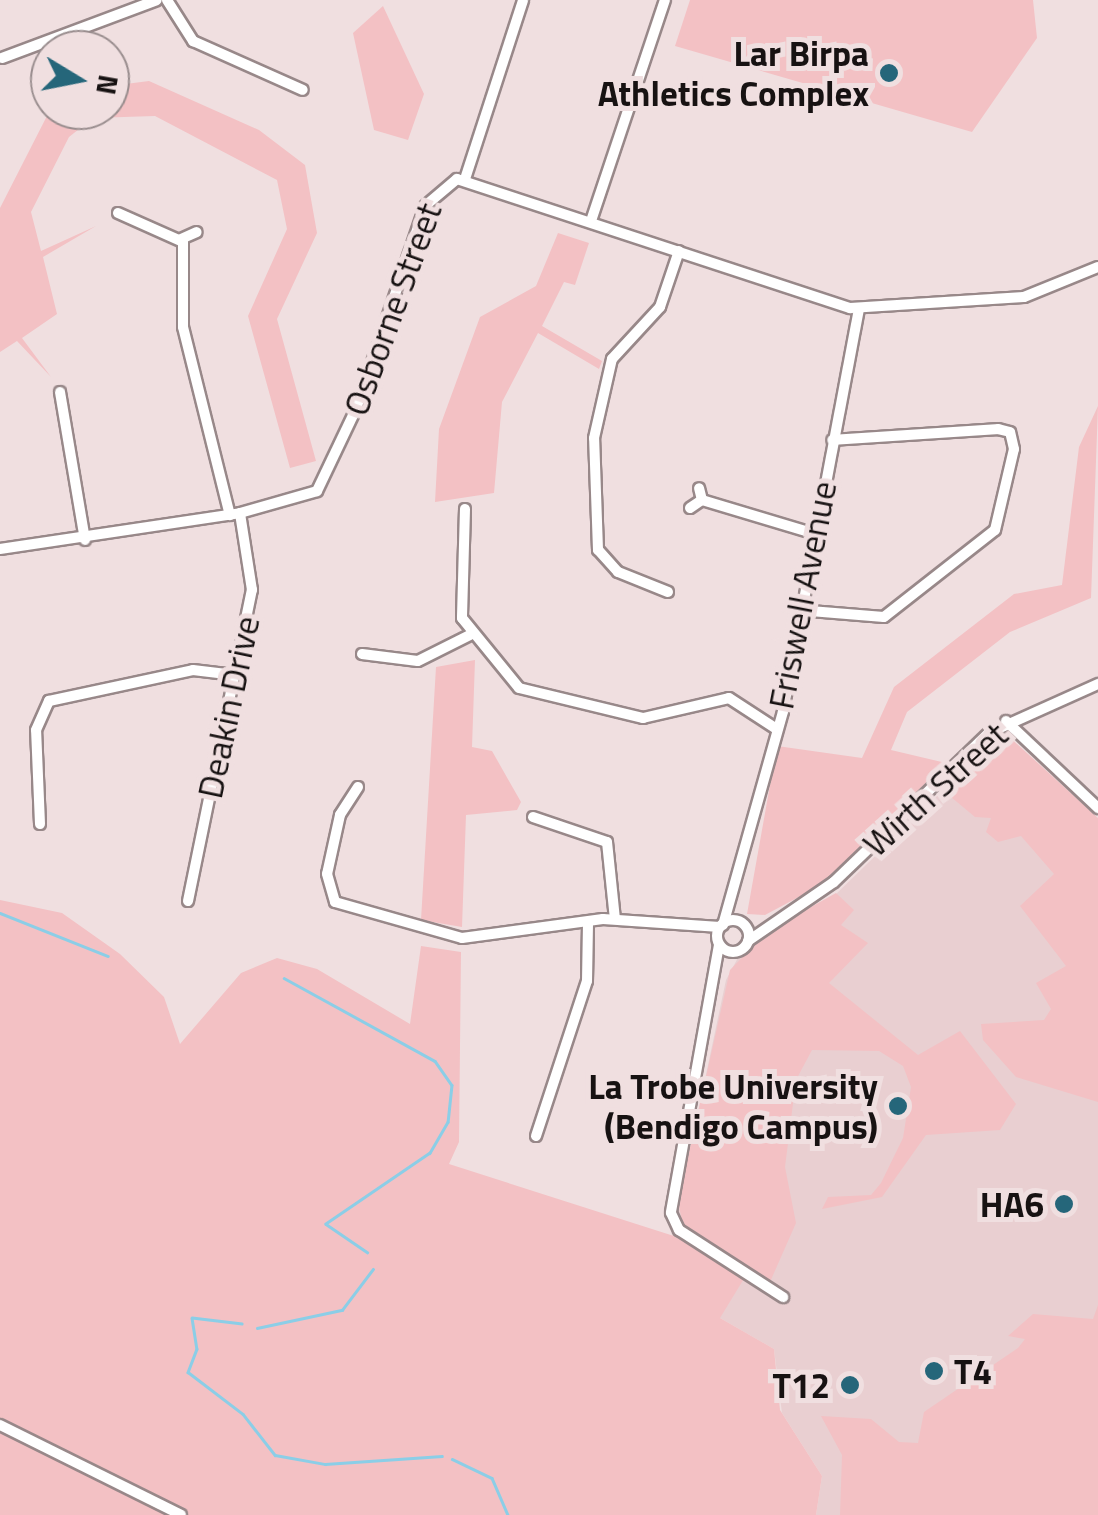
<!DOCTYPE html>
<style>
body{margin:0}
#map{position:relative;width:1098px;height:1515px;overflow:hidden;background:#f0dfe0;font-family:"Titillium Web",sans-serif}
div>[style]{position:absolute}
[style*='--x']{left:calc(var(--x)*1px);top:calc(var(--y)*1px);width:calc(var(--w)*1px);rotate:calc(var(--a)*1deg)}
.built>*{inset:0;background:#e9cfd1}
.green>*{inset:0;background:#f3c1c4}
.stream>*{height:2.5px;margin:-1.25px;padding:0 1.25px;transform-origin:1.25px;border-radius:1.25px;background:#8bcee7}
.roads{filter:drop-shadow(2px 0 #988889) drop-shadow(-2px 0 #988889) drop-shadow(0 2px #988889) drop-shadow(0 -2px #988889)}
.minor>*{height:10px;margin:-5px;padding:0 5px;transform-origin:5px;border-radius:5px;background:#fff}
.minor>.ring{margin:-5px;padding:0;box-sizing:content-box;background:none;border:10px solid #fff;border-radius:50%}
.dots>*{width:28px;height:28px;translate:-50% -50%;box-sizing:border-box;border:5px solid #f0dfe0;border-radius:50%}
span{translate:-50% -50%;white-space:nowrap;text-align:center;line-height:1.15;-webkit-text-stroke:10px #f0dfe0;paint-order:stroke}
.poi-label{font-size:35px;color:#171212;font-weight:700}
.right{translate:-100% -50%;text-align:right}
.left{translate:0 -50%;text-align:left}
.street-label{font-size:35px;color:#171212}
.north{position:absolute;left:30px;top:30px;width:100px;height:100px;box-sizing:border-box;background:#f0dfe0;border:2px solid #998d8e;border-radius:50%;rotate:100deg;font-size:28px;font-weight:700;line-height:40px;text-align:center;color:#171212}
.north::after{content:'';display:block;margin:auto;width:35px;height:45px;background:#25667a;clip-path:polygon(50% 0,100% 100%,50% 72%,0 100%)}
</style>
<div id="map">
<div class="built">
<div style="clip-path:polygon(1002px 733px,1051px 778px,1098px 1084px,1098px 1515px,816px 1515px,822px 1476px,782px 1413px,774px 1349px,720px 1318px,672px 1235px,726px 980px,740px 954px,834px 896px)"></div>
</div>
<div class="green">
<div style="clip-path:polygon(690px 0,1033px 0,1037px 38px,972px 132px,675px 46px)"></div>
<div style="clip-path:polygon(383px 6px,424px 94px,408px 140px,374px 130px,353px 33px)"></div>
<div style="clip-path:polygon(149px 81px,259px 130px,305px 165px,317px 233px,277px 319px,316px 461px,290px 468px,248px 316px,287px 229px,277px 180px,155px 116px,93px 118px,69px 137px,31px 212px,41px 251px,96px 226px,43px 257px,57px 314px,22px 338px,51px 377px,17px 341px,0 352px,0 208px,50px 110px,110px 110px,110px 86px)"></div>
<div style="clip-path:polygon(558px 233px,589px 243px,575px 285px,564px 282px,542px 326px,602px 361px,599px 369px,538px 333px,502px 402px,494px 493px,435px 502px,439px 429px,480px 317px,536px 286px)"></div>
<div style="clip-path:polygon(1098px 406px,1091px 598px,1010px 632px,907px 712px,891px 750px,946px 763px,823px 884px,765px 915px,747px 914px,777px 746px,862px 758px,894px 687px,1014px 594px,1062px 585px,1079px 447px)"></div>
<div style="clip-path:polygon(475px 660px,472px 747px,492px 751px,521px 802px,517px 810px,466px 815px,462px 927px,421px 920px,436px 667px)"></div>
<div style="clip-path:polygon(1005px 733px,1098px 818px,1098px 1102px,1016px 1077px,983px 1040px,981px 1024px,1044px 1020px,1051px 1009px,1036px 983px,1066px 966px,1020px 906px,1054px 874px,1021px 836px,998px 842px,986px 832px,991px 818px,975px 817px,939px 787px)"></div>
<div style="clip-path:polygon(836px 893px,854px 910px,841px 925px,868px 943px,829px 983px,918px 1055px,960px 1031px,1016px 1104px,1000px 1130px,926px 1135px,882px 1197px,822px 1209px,828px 1197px,871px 1195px,881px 1183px,903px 1138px,911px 1087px,903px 1066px,879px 1051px,812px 1050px,796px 1080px,785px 1167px,796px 1223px,770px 1282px,683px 1226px,678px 1201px,730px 970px,768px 931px)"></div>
<div style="clip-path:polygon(0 900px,62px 913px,120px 954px,164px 997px,180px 1044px,241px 973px,277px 958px,317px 969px,410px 1024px,421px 946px,461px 952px,459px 1142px,449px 1164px,677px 1237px,745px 1277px,720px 1318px,774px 1349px,780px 1410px,822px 1476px,816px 1515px,0 1515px)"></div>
<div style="clip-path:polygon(1098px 1305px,1098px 1515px,840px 1515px,842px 1455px,821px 1416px,871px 1419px,899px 1442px,918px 1443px,924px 1412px,1018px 1348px,1025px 1339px,1008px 1336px,1033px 1314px,1093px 1319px)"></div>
</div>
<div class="stream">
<div style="--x:0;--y:913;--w:116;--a:21.7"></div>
<div style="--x:284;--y:978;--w:172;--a:28.8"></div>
<div style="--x:435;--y:1061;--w:29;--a:55"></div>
<div style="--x:452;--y:1085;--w:37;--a:96"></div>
<div style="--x:448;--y:1122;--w:36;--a:120"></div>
<div style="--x:430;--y:1153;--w:126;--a:145.7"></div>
<div style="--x:326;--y:1224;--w:50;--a:34.3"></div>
<div style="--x:242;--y:1324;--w:50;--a:-173.2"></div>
<div style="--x:192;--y:1318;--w:31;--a:81"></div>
<div style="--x:197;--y:1349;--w:25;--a:111"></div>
<div style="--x:188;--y:1372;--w:69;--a:37.4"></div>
<div style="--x:243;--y:1414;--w:52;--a:52"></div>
<div style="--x:275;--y:1455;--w:51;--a:10.2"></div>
<div style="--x:325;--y:1464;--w:117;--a:-3.9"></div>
<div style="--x:257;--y:1328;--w:87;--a:-12"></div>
<div style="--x:342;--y:1310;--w:51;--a:-52.9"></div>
<div style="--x:452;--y:1459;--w:44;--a:25.4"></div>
<div style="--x:492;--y:1478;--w:40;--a:66.6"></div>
</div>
<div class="roads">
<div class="minor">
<div style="--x:167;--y:0;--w:49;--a:57.6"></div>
<div style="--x:193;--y:41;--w:120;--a:24"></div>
<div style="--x:2;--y:58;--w:165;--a:-20.5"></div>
<div style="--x:465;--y:179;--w:188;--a:-72"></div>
<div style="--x:118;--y:213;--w:71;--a:24"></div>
<div style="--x:183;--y:242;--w:85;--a:90"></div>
<div style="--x:183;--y:327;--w:194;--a:76"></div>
<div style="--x:592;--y:218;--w:230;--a:-71.5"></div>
<div style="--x:181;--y:239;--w:17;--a:-24"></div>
<div style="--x:60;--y:392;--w:150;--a:80.4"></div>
<div style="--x:702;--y:500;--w:115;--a:16.7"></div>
<div style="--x:690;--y:508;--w:14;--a:-34"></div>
<div style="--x:702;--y:500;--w:12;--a:-104"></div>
<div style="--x:465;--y:509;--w:109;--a:91.6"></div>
<div style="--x:462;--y:618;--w:90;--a:50.8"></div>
<div style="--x:519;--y:688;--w:128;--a:13.6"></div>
<div style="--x:643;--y:718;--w:88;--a:-13.1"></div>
<div style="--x:729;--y:698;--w:55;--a:33.1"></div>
<div style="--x:0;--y:549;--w:243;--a:-8.5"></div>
<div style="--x:240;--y:513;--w:80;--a:-15.9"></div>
<div style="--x:317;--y:491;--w:91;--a:-64.6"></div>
<div style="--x:356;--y:409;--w:214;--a:-71.2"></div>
<div style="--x:425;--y:206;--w:42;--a:-40.2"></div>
<div style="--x:457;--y:179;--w:414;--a:18.2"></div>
<div style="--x:850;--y:308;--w:174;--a:-3.6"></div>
<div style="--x:1024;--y:297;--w:80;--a:-22.1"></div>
<div style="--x:668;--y:592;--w:54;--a:-158.2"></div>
<div style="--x:618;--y:572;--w:30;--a:-132"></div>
<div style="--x:598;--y:550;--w:112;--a:-92"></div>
<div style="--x:594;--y:438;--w:81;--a:-77.2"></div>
<div style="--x:612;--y:359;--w:71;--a:-47.3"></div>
<div style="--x:660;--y:307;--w:59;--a:-71.3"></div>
<div style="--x:798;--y:610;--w:86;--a:4.7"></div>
<div style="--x:884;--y:617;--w:141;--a:-38.1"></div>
<div style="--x:995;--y:530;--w:83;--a:-76.8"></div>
<div style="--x:1014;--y:449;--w:17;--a:-103"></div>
<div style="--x:1010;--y:432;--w:12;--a:-166"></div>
<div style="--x:998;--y:429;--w:166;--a:176.2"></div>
<div style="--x:362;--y:654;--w:56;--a:7.1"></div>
<div style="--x:418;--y:661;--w:58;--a:-26.6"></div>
<div style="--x:1006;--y:721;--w:127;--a:43.4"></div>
<div style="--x:358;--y:787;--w:33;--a:123"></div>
<div style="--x:340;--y:815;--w:60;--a:102.4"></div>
<div style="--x:327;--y:874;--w:29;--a:74"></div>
<div style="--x:335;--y:902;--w:132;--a:15.8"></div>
<div style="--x:462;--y:938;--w:142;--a:-7.7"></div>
<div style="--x:603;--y:919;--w:117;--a:3.9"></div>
<div style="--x:533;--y:817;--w:78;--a:18.7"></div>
<div style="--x:607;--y:842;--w:77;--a:84.1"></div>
<div style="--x:40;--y:824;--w:94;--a:-92.4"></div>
<div style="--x:36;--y:730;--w:32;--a:-66"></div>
<div style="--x:49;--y:701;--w:147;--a:-12.1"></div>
<div style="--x:193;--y:670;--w:42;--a:6.8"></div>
<div style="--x:188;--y:901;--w:318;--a:-78.4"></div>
<div style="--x:252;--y:590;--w:78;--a:-98.9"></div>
<div class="ring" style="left:717px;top:920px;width:22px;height:22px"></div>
<div style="--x:723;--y:925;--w:222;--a:-74.3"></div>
<div style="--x:783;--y:711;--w:409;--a:-79.3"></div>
<div style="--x:748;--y:941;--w:104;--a:-34.5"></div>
<div style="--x:834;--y:882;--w:215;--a:-43.9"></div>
<div style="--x:989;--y:733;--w:120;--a:-24.2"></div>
<div style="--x:719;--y:945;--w:272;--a:100.2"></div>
<div style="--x:671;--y:1213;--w:19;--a:65"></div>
<div style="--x:679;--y:1230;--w:124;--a:32.8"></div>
<div style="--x:536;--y:1136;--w:163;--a:-71.8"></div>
<div style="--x:587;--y:981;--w:59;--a:-89"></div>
<div style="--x:0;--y:1425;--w:202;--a:26.4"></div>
</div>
</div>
<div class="dots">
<div style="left:889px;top:73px;background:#25667a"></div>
<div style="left:898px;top:1106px;background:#25667a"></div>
<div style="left:1064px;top:1204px;background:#25667a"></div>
<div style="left:934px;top:1371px;background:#25667a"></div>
<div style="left:850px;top:1385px;background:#25667a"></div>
</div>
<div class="poi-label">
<span class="right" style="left:869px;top:73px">Lar Birpa<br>Athletics Complex</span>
<span class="right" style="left:878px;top:1106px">La Trobe University<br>(Bendigo Campus)</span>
<span class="right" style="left:1044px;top:1204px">HA6</span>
<span class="left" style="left:954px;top:1371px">T4</span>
<span class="right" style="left:830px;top:1385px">T12</span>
</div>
<div class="street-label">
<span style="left:392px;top:309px;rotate:-70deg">Osborne Street</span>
<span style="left:802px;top:595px;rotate:-79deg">Friswell Avenue</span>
<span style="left:228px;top:707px;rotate:-78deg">Deakin Drive</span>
<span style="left:935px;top:789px;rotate:-42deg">Wirth Street</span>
</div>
<div class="north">N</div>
</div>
